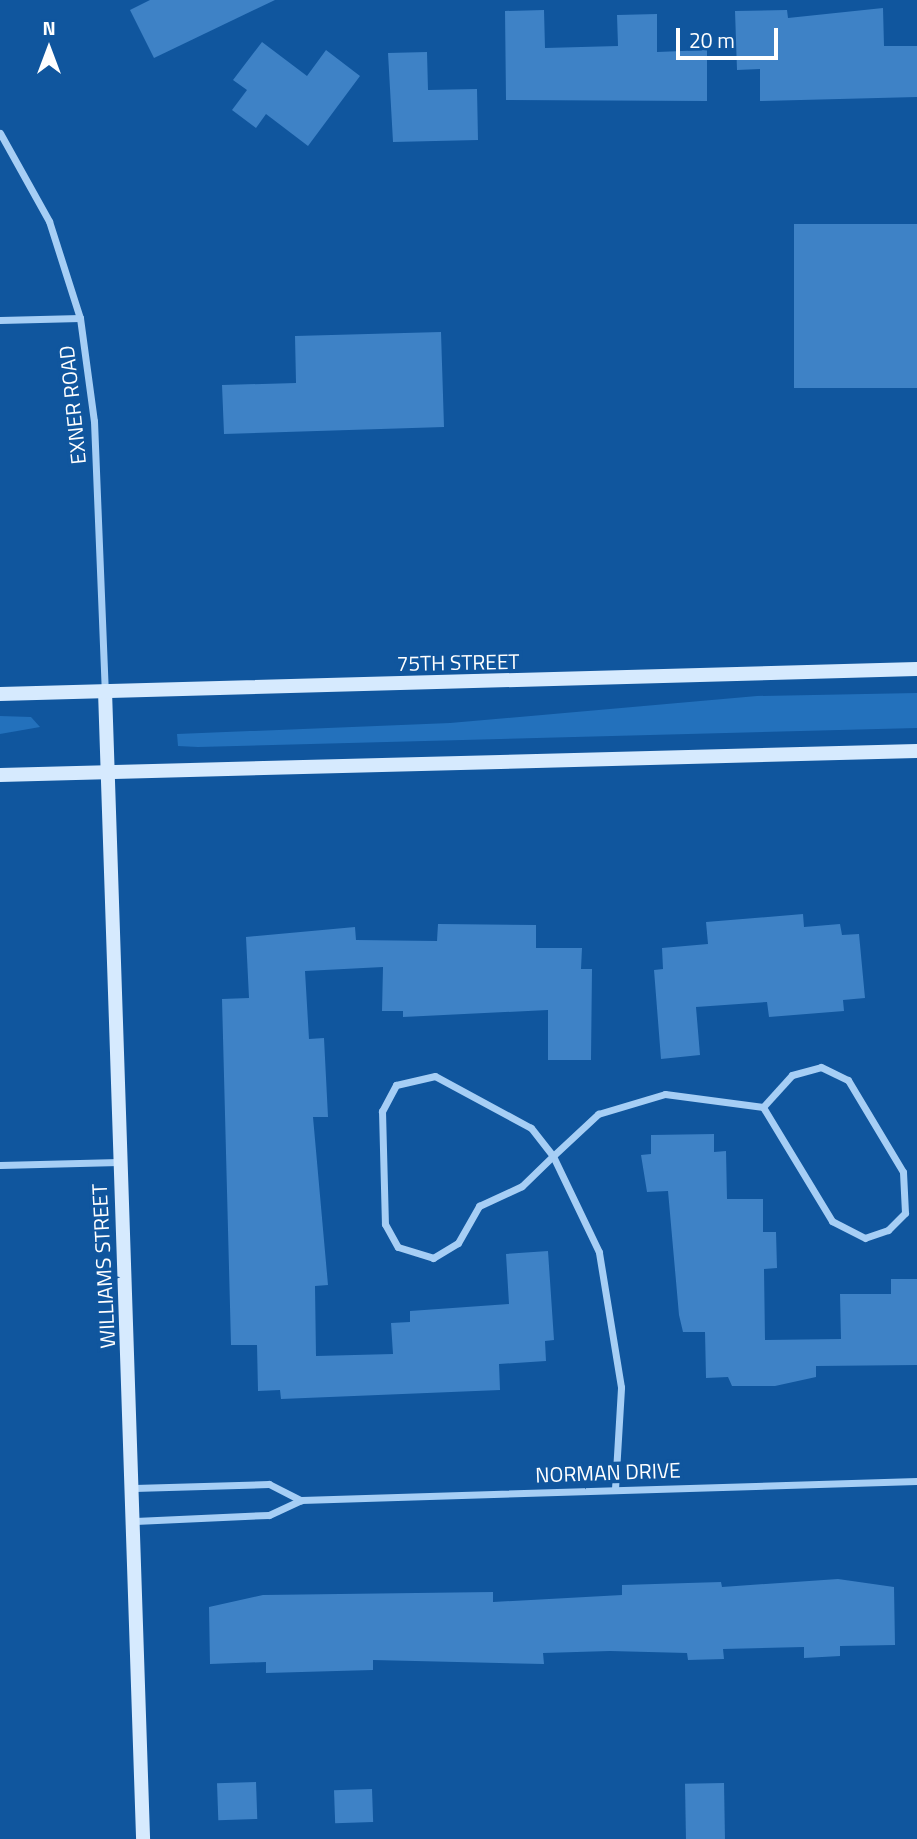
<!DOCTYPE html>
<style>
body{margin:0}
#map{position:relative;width:917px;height:1839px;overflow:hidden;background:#10569e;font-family:"Titillium Web",sans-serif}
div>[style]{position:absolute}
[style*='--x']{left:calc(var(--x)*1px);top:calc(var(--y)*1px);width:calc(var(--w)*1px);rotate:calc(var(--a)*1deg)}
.green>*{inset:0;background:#2371bc}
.building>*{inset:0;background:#3e82c6;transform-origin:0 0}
.street>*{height:7px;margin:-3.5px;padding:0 3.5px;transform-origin:3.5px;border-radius:3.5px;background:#a6cef5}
.secondary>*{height:14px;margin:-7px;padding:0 7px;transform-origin:7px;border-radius:7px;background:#d6eafe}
span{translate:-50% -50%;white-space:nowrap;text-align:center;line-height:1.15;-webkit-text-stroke:7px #10569e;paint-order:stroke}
.street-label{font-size:21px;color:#fff}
.north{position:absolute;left:14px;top:14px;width:70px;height:70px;-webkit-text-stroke:5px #10569e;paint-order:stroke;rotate:0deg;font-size:19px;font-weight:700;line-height:28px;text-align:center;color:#fff}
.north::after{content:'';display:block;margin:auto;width:24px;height:32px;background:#fff;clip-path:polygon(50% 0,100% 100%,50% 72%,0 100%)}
.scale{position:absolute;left:676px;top:28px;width:102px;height:32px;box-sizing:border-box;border:4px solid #fff;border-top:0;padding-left:9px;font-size:21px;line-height:24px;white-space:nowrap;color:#fff;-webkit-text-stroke:5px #10569e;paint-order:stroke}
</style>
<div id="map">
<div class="green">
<div style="clip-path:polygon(917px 693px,917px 728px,198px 747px,178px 746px,177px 734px,450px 723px,757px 696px)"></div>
<div style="clip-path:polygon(0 716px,31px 717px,40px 727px,0 734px)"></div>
</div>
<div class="building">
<div style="clip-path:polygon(150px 0,275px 0,154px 58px,130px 10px)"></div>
<div style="clip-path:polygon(883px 8px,884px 46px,917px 46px,917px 97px,760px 101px,760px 69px,737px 70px,735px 11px,787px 10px,788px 18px)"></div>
<div style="clip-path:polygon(544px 10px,545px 48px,618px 46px,617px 15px,657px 14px,657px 52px,707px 50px,707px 101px,506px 100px,505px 11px)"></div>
<div style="clip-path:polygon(262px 42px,307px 76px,326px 50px,360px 76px,308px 146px,266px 114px,256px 128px,232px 110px,247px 90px,233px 80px)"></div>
<div style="clip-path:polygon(427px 52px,428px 90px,477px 89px,478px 140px,393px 142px,388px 53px)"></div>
<div style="left:917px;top:224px;width:164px;height:123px;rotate:90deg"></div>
<div style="clip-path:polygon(441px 332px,444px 427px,224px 434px,222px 385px,296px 383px,295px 336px)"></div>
<div style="clip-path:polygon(803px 914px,804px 927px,840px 924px,842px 935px,859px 934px,865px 998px,843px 1000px,844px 1011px,769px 1017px,767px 1002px,696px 1007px,700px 1055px,661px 1059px,654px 970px,663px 969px,662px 948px,708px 944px,706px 922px)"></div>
<div style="clip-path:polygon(438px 924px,536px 925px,536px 948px,582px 948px,581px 969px,592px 969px,591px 1060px,548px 1060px,548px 1010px,403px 1017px,403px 1011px,382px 1011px,383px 967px,305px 971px,309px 1039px,324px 1038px,328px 1117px,313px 1117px,328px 1285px,315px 1286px,316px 1356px,393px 1354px,391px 1323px,410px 1322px,410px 1311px,509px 1304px,506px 1254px,548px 1251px,554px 1340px,545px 1341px,546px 1361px,499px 1364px,500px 1390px,281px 1399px,280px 1390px,258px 1391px,257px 1345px,231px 1345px,222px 999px,249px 998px,246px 937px,355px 927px,356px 940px,437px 941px)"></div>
<div style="clip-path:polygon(714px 1134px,714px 1152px,726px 1151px,727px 1199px,763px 1199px,763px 1232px,776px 1232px,777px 1268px,764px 1269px,765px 1340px,841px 1339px,840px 1294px,891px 1294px,891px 1279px,917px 1279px,917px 1365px,816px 1366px,816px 1377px,775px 1386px,732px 1386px,728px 1377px,706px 1378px,705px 1332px,683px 1332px,679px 1315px,668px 1191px,647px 1192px,641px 1155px,651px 1154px,651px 1135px)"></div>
<div style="clip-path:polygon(838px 1579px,894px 1587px,895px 1645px,840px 1646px,840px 1656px,804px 1658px,804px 1647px,723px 1649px,724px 1659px,688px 1660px,687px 1653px,610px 1651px,543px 1653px,544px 1664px,373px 1660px,373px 1670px,337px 1671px,266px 1673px,266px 1662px,210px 1664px,209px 1607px,263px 1595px,493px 1592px,493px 1602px,622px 1595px,622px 1585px,721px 1582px,722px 1587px)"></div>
<div style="left:256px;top:1782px;width:37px;height:39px;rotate:88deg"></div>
<div style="left:724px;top:1783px;width:56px;height:39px;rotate:89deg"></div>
<div style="left:372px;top:1789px;width:33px;height:38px;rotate:88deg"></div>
</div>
<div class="street">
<div style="--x:0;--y:133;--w:101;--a:60.9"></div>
<div style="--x:49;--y:221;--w:102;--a:72.3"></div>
<div style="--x:80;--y:318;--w:104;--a:82.3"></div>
<div style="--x:94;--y:421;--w:270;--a:87.7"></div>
<div style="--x:0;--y:320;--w:80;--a:-1.4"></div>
<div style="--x:0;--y:1165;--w:119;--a:-1.4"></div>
<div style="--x:134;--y:1488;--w:135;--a:-1.7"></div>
<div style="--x:269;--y:1484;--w:36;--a:27"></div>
<div style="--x:615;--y:1489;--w:102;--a:-86.6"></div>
<div style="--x:621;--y:1387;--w:137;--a:-99.3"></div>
<div style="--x:599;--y:1252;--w:106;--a:-115.6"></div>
<div style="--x:553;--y:1156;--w:36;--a:-128"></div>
<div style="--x:531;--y:1128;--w:109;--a:-151.6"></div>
<div style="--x:435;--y:1076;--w:40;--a:167"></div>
<div style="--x:396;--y:1085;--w:30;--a:118"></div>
<div style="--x:382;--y:1111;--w:113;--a:88.5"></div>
<div style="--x:385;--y:1224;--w:26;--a:61"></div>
<div style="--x:398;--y:1247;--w:37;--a:17"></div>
<div style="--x:433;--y:1258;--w:29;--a:-31"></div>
<div style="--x:458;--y:1243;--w:43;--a:-60.4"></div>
<div style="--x:479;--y:1206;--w:47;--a:-24.9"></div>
<div style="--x:522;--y:1186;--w:43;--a:-44.1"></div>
<div style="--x:553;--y:1156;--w:62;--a:-43"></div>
<div style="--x:598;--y:1114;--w:70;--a:-16.6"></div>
<div style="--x:665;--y:1094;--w:99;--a:7.6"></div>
<div style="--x:763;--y:1107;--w:43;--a:-47.8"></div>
<div style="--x:792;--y:1075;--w:30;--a:-15"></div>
<div style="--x:821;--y:1067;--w:30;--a:26"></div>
<div style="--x:848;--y:1080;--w:107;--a:59.1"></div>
<div style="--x:903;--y:1172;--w:41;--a:87.2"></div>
<div style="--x:905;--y:1213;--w:24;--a:135"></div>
<div style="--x:888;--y:1230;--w:24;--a:161"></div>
<div style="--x:865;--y:1238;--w:37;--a:-153"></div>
<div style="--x:832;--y:1221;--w:133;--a:-121.2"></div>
<div style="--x:135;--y:1521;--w:134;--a:-2.6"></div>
<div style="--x:269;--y:1515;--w:35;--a:-25"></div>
<div style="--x:301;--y:1500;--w:616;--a:-1.77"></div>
</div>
<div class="secondary">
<div style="--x:105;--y:691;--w:1149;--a:88.1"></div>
<div style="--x:0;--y:694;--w:917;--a:-1.56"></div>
<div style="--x:0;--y:775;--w:917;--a:-1.5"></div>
</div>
<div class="street-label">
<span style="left:72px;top:405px;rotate:-96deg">EXNER ROAD</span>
<span style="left:458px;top:662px;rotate:-1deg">75TH STREET</span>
<span style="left:103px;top:1266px;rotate:-93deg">WILLIAMS STREET</span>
<span style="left:608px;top:1472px;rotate:-2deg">NORMAN DRIVE</span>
</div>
<div class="north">N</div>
<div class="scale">20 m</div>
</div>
